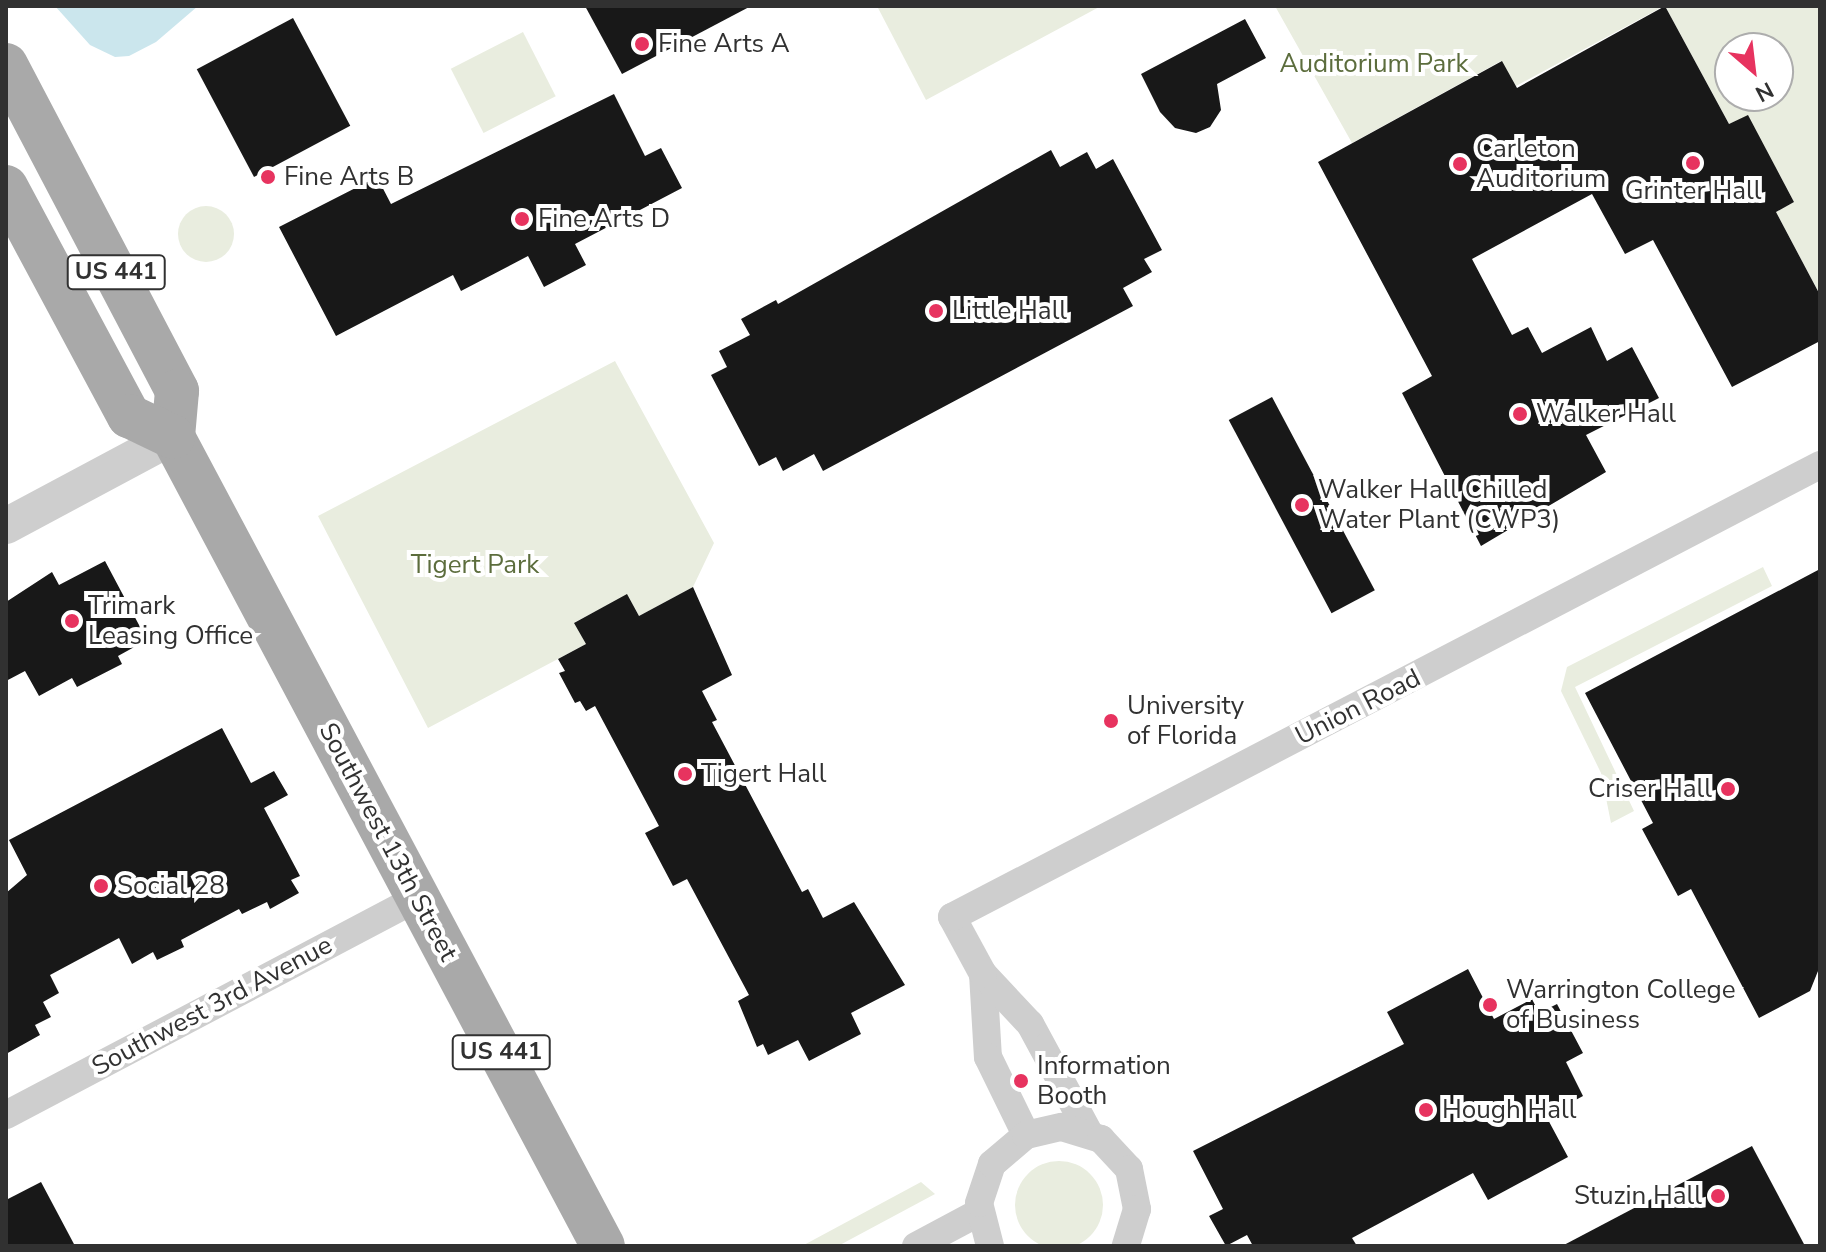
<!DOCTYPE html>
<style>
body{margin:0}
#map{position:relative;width:1826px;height:1252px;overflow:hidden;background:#fff;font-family:"Nunito Sans",sans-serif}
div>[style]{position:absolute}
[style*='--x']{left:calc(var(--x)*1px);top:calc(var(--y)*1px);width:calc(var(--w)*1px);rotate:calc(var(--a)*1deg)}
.green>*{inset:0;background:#e9eddf;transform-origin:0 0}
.round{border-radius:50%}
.water>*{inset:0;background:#cbe6ed}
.building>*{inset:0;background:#181818;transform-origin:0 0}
.minor>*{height:28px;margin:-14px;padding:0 14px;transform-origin:14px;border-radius:14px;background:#cecece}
.tertiary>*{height:36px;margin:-18px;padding:0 18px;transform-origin:18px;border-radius:18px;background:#cecece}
.primary>*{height:44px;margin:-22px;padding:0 22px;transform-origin:22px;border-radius:22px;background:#a9a9a9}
.dots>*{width:22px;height:22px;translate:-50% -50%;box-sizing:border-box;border:4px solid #fff;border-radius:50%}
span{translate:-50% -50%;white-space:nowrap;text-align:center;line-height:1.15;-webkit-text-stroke:8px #fff;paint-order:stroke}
.shield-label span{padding:2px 6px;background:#fff;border:2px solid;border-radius:6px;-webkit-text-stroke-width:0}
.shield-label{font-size:24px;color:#313131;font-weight:700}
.poi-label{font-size:26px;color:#313131}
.left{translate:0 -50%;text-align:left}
.right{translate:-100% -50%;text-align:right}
.park-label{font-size:26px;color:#5c6d3d}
.street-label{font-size:26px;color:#313131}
.frame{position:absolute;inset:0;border:8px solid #313131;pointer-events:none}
.north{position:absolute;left:1714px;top:32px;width:80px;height:80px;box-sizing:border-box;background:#fff;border:2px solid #adadad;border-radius:50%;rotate:152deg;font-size:22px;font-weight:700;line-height:32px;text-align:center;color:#313131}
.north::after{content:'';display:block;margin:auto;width:28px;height:36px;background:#e7335f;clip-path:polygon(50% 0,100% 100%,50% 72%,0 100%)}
</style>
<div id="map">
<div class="green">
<div style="clip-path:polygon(877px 6px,1101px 6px,926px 100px)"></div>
<div style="clip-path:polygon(1275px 6px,1664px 6px,1516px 86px,1501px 61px,1352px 143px)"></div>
<div style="clip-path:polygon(evenodd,1665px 6px,1820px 6px,1820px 295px,1776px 212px,1794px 202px,1748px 116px,1729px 124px,1665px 6px,1730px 48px,1778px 48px,1778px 96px,1730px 96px,1730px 48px)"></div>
<div style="left:523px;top:32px;width:72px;height:81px;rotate:63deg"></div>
<div class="round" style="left:178px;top:206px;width:56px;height:56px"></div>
<div style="clip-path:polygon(615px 361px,714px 543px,693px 587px,639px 616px,627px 595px,575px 622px,586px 644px,428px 728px,318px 516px)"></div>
<div style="clip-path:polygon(1763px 567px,1772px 586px,1575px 687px,1634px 811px,1611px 823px,1601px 773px,1561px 691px,1567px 667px)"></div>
<div class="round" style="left:1015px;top:1161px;width:88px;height:88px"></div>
<div style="clip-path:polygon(921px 1182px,935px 1194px,838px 1246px,802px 1246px)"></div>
</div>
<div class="water">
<div style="clip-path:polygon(55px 6px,198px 6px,156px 42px,129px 56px,115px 57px,90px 45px)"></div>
</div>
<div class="building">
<div style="clip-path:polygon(585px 6px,751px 6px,622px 74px)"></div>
<div style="clip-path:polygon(1665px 6px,1729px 124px,1748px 115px,1794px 202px,1776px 212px,1820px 295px,1820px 341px,1732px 387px,1653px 240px,1625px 254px,1592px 194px,1472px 259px,1512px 335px,1528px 327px,1542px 353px,1591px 327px,1607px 361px,1632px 347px,1659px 398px,1586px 435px,1606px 472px,1481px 546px,1402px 393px,1432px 376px,1318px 162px,1502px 61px,1517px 88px)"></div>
<div style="left:293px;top:18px;width:122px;height:109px;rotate:62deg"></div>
<div style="clip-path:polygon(1245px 19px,1266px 58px,1217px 84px,1221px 110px,1210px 127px,1196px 133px,1175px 128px,1160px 112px,1141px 74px)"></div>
<div style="clip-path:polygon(614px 94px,645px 156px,661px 148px,682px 188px,575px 244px,586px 265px,544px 287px,528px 256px,461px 291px,453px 275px,336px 336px,279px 227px,377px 177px,391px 204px)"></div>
<div style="clip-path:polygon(1051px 150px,1060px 167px,1087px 152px,1096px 169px,1113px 159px,1162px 250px,1144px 259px,1152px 272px,1123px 288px,1133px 306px,823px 471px,814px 454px,783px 471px,776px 457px,759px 466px,711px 375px,727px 367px,719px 351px,750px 335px,741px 319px,776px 300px,778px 304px)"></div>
<div style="left:1272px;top:397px;width:219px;height:49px;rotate:62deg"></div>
<div style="clip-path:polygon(105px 561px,147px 640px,118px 656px,122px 664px,77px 687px,72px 678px,39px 696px,25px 671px,6px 681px,6px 602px,52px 572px,59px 585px)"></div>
<div style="clip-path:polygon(1820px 569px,1820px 966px,1810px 991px,1759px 1018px,1691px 889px,1678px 896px,1642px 829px,1653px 823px,1585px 693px)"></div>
<div style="clip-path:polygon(693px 587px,732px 675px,702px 691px,717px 720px,712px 722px,802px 892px,808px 889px,823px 918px,854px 902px,905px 985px,851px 1013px,861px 1034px,809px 1061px,798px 1040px,768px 1055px,763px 1044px,757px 1047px,738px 1001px,749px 995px,687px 879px,673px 886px,645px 833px,659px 826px,595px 706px,586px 711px,580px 701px,575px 703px,559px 673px,565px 671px,558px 659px,586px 644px,574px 623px,627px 594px,639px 616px)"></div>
<div style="clip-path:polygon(222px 728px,251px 783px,274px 771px,288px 795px,264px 808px,300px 876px,291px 880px,299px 893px,270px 909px,267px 902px,242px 914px,239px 909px,181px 940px,184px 947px,157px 960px,153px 952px,132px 964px,119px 938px,50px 975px,59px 993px,43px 1002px,51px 1017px,35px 1025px,40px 1035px,6px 1054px,6px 893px,27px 875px,9px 840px)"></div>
<div style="clip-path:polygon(1468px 969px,1494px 1019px,1532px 999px,1539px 1013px,1557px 1004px,1583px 1053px,1566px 1062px,1583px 1096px,1546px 1116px,1568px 1157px,1488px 1200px,1473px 1173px,1352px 1238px,1357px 1246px,1253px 1246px,1247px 1235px,1226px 1246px,1209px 1216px,1223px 1209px,1193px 1151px,1404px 1044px,1387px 1012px)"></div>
<div style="clip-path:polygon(1752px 1146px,1805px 1246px,1562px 1246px)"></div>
<div style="clip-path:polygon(41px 1182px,75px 1246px,6px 1246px,6px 1200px)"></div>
</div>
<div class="minor">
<div style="--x:983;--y:974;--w:83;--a:86.6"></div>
<div style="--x:988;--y:1057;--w:87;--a:64"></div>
<div style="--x:6;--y:1115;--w:467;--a:-27.8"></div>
<div style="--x:1089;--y:1133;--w:124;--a:-118.4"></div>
<div style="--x:1030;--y:1024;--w:69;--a:-133.2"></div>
<div style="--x:983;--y:974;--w:65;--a:-118.5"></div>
<div style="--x:952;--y:917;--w:979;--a:-27.51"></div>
<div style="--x:916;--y:1246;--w:72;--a:-28"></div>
<div style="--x:990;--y:1246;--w:44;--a:-104.3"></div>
<div style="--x:979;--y:1203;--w:41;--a:-71.6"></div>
<div style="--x:992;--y:1164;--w:45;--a:-40.5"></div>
<div style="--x:1026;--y:1135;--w:37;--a:-13"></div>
<div style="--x:1062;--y:1127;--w:41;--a:17.1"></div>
<div style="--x:1101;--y:1139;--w:41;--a:47"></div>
<div style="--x:1129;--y:1169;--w:41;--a:78.7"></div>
<div style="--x:1137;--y:1209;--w:39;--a:107"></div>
</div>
<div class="tertiary">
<div style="--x:6;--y:526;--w:189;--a:-28.1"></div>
</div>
<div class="primary">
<div style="--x:6;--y:65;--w:368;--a:62.3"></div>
<div style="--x:177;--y:391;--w:46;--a:95"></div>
<div style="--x:173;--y:437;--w:916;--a:62.01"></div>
<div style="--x:6;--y:187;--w:260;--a:61.8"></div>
<div style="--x:129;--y:416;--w:49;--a:25.5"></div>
</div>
<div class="dots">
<div style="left:642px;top:44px;background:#e7335f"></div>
<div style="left:1693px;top:163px;background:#e7335f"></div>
<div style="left:1460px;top:164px;background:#e7335f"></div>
<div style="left:268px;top:177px;background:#e7335f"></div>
<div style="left:522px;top:219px;background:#e7335f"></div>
<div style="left:936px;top:311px;background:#e7335f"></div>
<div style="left:1520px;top:414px;background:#e7335f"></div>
<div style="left:1302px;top:505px;background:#e7335f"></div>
<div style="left:72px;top:621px;background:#e7335f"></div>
<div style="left:1111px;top:721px;background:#e7335f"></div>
<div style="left:685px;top:774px;background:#e7335f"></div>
<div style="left:1728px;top:789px;background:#e7335f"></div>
<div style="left:101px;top:886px;background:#e7335f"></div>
<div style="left:1490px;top:1005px;background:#e7335f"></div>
<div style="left:1021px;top:1081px;background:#e7335f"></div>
<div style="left:1426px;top:1110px;background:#e7335f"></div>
<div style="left:1718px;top:1196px;background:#e7335f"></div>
</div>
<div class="shield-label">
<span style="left:116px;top:272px">US 441</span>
<span style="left:501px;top:1052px">US 441</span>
</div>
<div class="poi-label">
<span class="left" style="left:658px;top:44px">Fine Arts A</span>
<span class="left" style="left:1476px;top:164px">Carleton<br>Auditorium</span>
<span class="left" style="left:284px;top:177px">Fine Arts B</span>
<span style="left:1693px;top:191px">Grinter Hall</span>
<span class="left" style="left:538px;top:219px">Fine Arts D</span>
<span class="left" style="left:952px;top:311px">Little Hall</span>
<span class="left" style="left:1536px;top:414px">Walker Hall</span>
<span class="left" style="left:1318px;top:505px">Walker Hall Chilled<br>Water Plant (CWP3)</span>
<span class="left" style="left:88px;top:621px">Trimark<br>Leasing Office</span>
<span class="left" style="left:1127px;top:721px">University<br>of Florida</span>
<span class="left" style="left:701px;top:774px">Tigert Hall</span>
<span class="right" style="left:1712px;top:789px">Criser Hall</span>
<span class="left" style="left:117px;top:886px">Social 28</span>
<span class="left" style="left:1506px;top:1005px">Warrington College<br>of Business</span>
<span class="left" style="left:1037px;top:1081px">Information<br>Booth</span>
<span class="left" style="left:1442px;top:1110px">Hough Hall</span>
<span class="right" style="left:1702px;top:1196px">Stuzin Hall</span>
</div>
<div class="park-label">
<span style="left:1374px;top:64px">Auditorium Park</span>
<span style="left:475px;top:565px">Tigert Park</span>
</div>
<div class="street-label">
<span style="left:1358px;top:707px;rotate:-27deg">Union Road</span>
<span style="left:388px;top:842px;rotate:62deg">Southwest 13th Street</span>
<span style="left:212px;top:1006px;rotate:-28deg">Southwest 3rd Avenue</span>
</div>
<div class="frame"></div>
<div class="north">N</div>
</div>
